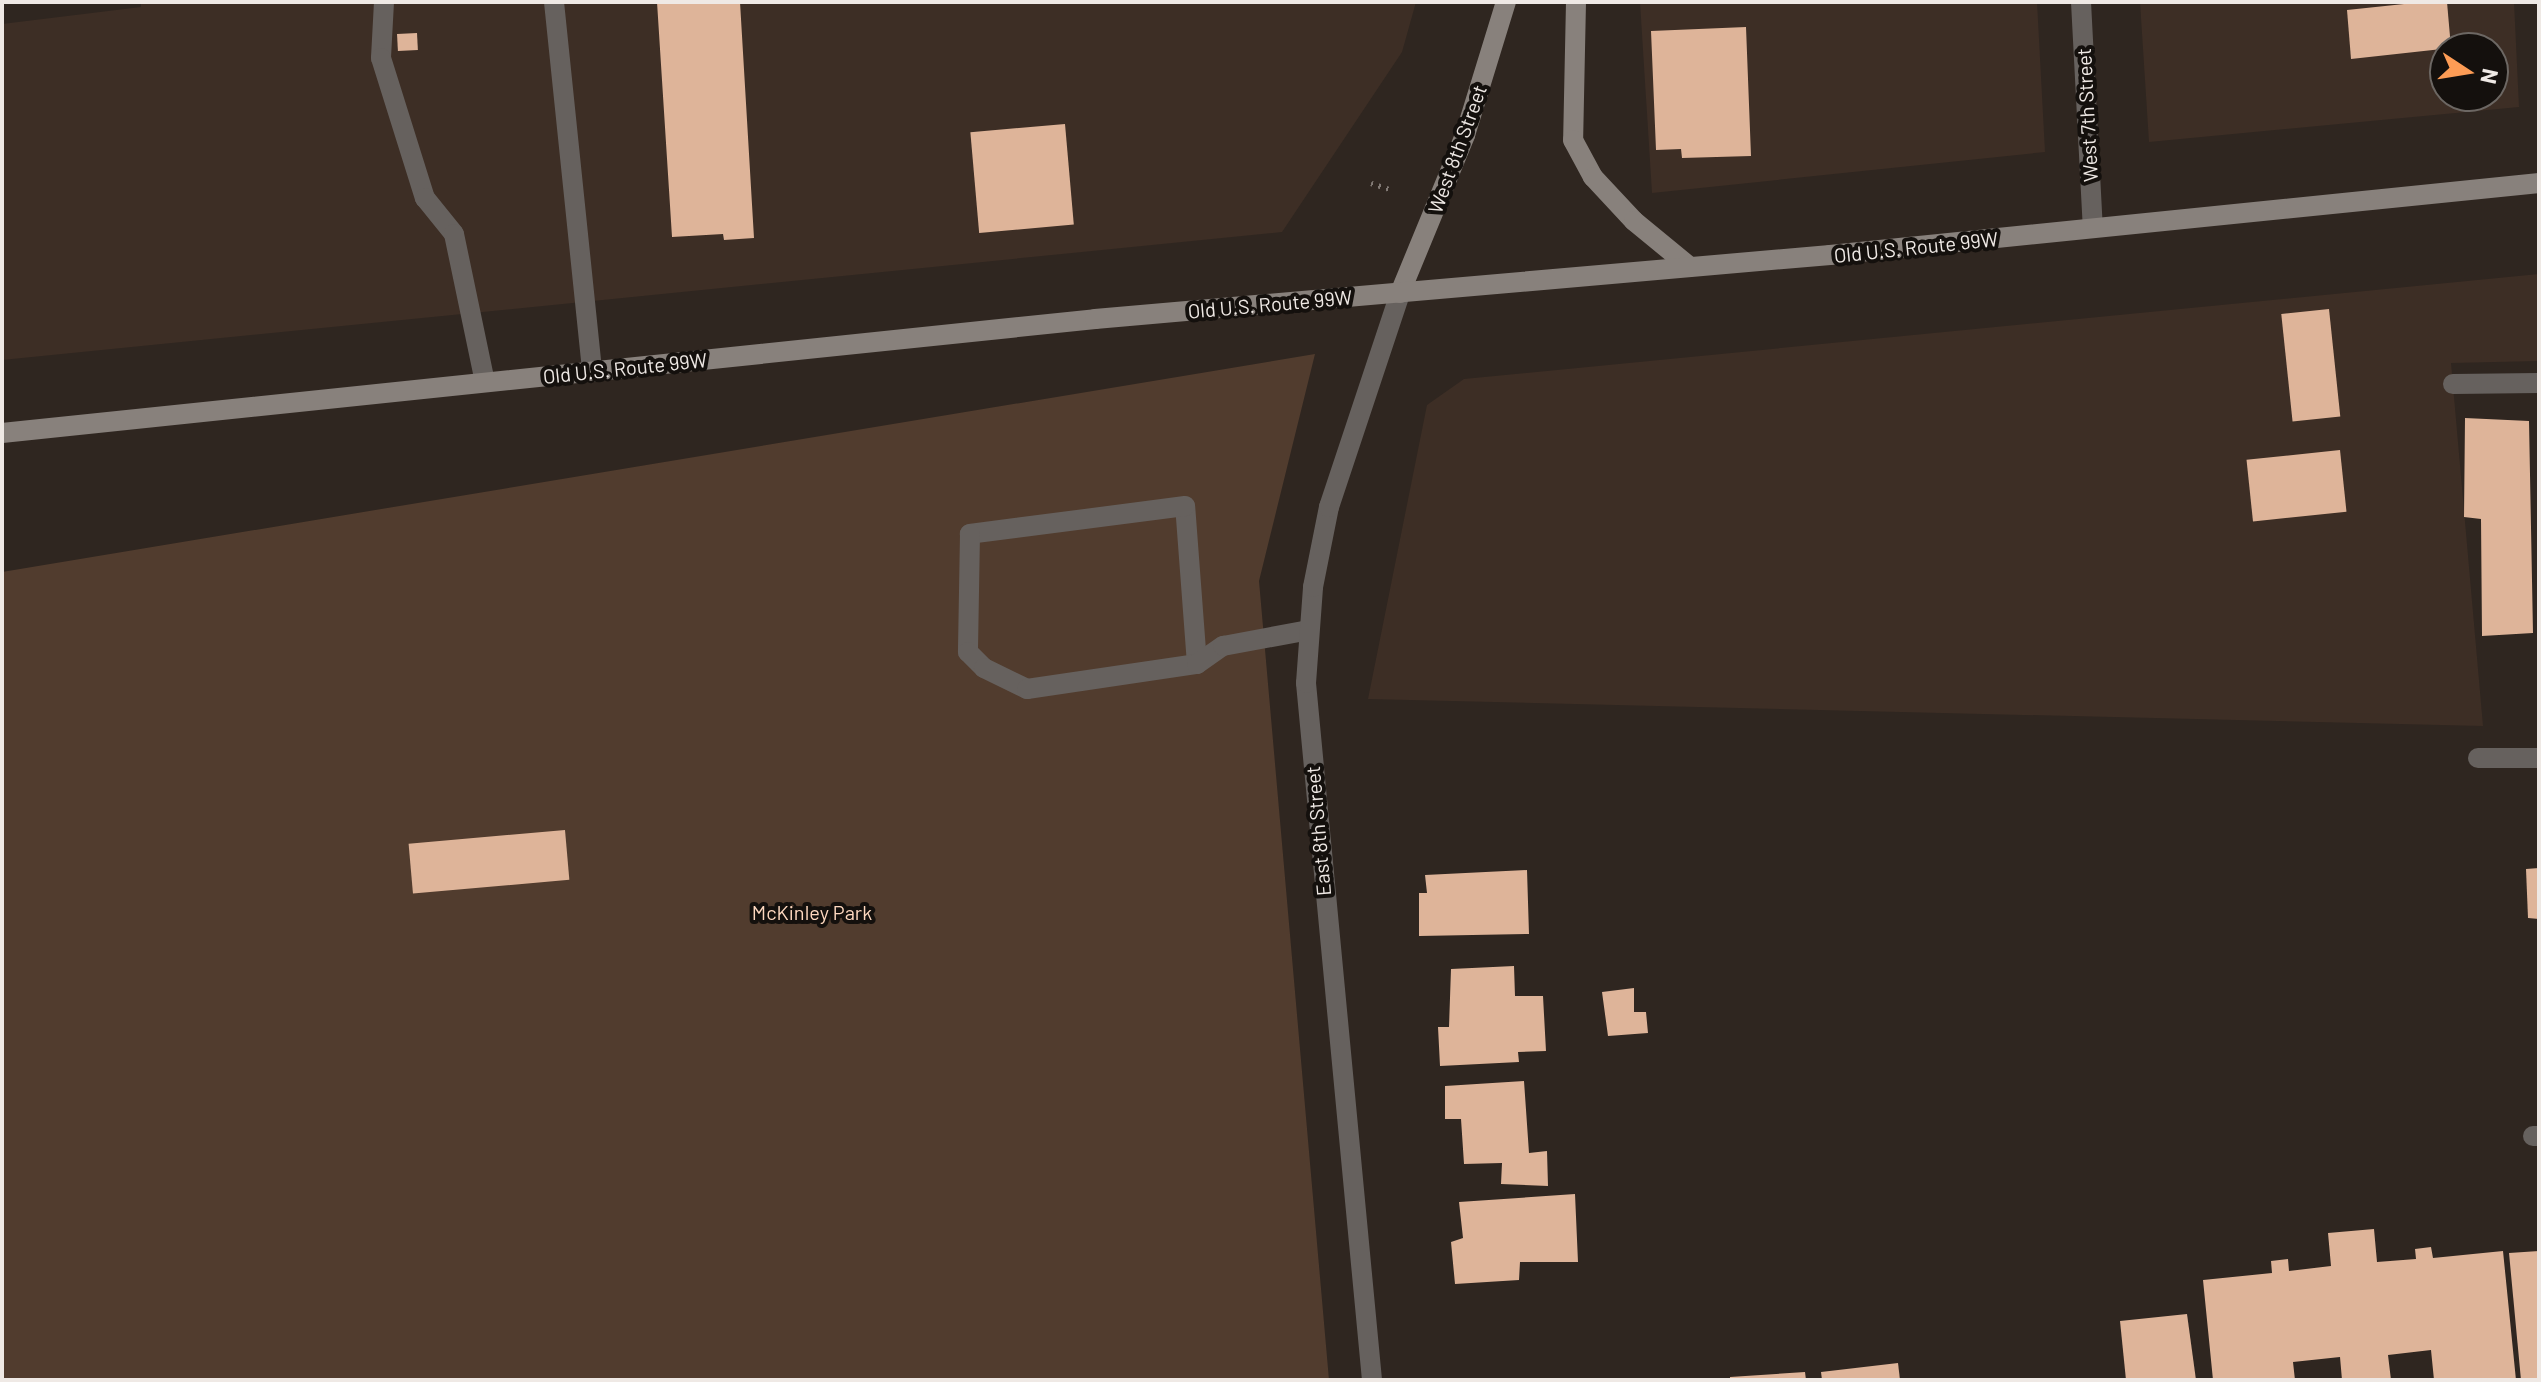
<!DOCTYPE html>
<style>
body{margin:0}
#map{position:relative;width:2541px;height:1382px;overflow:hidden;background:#2f2620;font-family:Barlow,sans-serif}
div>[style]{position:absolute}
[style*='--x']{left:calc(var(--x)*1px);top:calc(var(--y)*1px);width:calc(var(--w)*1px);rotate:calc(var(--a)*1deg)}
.built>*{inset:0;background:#3d2e25}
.green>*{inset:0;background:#513c2e}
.building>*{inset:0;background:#deb499;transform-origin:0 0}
.path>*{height:5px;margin-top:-2.5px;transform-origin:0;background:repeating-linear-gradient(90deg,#817974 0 2px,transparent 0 8px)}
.lane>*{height:20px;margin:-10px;padding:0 10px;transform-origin:10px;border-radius:10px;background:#66615e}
.street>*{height:20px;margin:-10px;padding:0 10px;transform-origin:10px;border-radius:10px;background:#66615e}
.secondary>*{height:20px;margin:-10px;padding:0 10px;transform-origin:10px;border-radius:10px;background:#88817c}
span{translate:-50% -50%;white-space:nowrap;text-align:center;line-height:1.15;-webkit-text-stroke:8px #14100d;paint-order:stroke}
.street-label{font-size:20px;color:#efe9e5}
.park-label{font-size:20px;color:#fed8bf}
.frame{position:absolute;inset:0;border:4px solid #efe9e5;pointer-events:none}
.north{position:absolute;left:2429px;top:32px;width:80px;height:80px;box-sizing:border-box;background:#14100d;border:2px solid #6c6763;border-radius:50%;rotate:102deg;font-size:22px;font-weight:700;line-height:32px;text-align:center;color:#efe9e5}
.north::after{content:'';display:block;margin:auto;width:28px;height:36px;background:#fd9c55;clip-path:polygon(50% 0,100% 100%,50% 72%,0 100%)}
</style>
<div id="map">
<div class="built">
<div style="clip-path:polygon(141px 2px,1416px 2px,1402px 52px,1282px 232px,2px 360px,2px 24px,141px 7px)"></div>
<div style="clip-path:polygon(1640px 2px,2037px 2px,2045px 152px,1652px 193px)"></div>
<div style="clip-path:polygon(evenodd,2140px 2px,2514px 2px,2519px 107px,2149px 142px,2140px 2px,2445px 48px,2493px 48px,2493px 96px,2445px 96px,2445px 48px)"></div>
<div style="clip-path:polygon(2539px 274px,2539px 361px,2451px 363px,2483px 726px,1368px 699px,1427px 405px,1464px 379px)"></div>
</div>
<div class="green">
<div style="clip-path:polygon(1315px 354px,1259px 581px,1329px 1380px,2px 1380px,2px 572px)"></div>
</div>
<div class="building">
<div style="clip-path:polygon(657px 2px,740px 2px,754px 238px,724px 240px,723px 234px,672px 237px)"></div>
<div style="clip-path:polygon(2423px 2px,2447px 2px,2451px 48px,2351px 59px,2347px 10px)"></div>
<div style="clip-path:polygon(1746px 27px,1751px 156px,1682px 158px,1681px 149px,1656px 150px,1651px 31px)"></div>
<div style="left:417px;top:33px;width:17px;height:20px;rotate:87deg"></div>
<div style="left:1065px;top:124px;width:101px;height:95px;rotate:85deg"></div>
<div style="left:2329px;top:309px;width:108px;height:48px;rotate:84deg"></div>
<div style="clip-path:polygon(2465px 418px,2529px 421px,2533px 633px,2482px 636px,2481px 519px,2464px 517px)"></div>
<div style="left:2340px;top:450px;width:62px;height:94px;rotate:84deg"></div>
<div style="left:565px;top:830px;width:50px;height:157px;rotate:85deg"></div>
<div style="clip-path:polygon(2539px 868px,2539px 919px,2528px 918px,2526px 869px)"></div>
<div style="clip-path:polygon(1527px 870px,1529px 934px,1419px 936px,1419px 893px,1427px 893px,1425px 875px)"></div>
<div style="clip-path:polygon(1514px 966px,1515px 996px,1543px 996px,1546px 1051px,1518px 1052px,1519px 1062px,1440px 1066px,1438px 1027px,1449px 1027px,1451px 969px)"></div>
<div style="clip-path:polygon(1634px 988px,1634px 1012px,1646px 1012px,1648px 1033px,1608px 1036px,1602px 992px)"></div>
<div style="clip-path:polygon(1524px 1081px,1529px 1153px,1547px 1151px,1548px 1186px,1501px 1184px,1502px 1163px,1464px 1164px,1461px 1119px,1445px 1119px,1445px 1086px)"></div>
<div style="clip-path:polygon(1575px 1194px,1578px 1262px,1520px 1262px,1519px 1280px,1455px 1284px,1451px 1242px,1463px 1238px,1459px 1202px)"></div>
<div style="clip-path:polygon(2374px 1229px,2377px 1262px,2416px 1259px,2415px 1249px,2431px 1247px,2433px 1258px,2503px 1251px,2516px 1380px,2434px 1380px,2431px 1350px,2388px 1355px,2391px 1380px,2342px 1380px,2340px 1357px,2293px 1362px,2295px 1380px,2213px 1380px,2203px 1280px,2272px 1273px,2271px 1261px,2288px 1259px,2289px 1271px,2331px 1266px,2328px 1233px)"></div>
<div style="clip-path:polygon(2539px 1251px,2539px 1380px,2521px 1380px,2509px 1253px)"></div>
<div style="clip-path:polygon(2187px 1314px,2196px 1380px,2126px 1380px,2120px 1321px)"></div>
<div style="clip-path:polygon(1898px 1363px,1900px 1380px,1822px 1380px,1821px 1372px)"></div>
<div style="clip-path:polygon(1805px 1372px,1806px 1380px,1730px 1380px,1730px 1377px)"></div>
</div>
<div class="path">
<div style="--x:1371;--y:183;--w:23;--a:18"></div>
</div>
<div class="lane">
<div style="--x:384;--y:2;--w:56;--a:93.1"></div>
<div style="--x:381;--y:58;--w:147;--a:72.6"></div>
<div style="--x:425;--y:198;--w:46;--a:51.1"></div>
<div style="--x:454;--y:234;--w:151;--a:78.2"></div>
<div style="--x:554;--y:2;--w:372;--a:84.1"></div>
<div style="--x:2453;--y:384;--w:86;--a:-0.7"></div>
<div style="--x:1197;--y:664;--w:158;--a:-94.3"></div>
<div style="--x:1185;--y:506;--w:217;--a:172.6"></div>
<div style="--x:970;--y:534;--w:118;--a:91"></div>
<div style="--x:968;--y:652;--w:23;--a:45"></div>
<div style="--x:984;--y:668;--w:48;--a:26"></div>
<div style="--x:1027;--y:689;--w:172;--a:-8.4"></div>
<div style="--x:1197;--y:664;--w:32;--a:-35"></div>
<div style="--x:1223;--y:646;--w:87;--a:-10.5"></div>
<div style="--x:2533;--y:1136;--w:6;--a:0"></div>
</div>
<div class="street">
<div style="--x:2081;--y:2;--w:226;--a:87"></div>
<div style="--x:2478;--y:758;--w:61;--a:0"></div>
<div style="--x:1372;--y:1380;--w:700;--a:-95.41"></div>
<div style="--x:1306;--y:683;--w:96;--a:-85.8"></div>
<div style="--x:1313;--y:587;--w:82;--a:-78.7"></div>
<div style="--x:1329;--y:507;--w:225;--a:-71.6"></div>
</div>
<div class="secondary">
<div style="--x:1576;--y:2;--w:138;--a:91.2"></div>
<div style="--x:1573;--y:140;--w:42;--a:61.6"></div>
<div style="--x:1593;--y:177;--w:60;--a:47"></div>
<div style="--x:1634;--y:221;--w:72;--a:39.4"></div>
<div style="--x:1400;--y:293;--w:171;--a:-67.6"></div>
<div style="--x:1465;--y:135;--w:139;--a:-72.9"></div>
<div style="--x:2;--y:433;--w:1099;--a:-5.95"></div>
<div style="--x:1095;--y:319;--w:738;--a:-4.98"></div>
<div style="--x:1830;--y:255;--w:713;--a:-5.8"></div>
</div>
<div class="street-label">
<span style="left:2087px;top:115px;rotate:-93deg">West 7th Street</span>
<span style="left:1457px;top:149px;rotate:-70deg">West 8th Street</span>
<span style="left:1916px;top:247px;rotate:-6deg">Old U.S. Route 99W</span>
<span style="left:1270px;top:304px;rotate:-5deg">Old U.S. Route 99W</span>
<span style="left:625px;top:368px;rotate:-6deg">Old U.S. Route 99W</span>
<span style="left:1318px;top:831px;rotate:-95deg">East 8th Street</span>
</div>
<div class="park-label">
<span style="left:812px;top:912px">McKinley Park</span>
</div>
<div class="frame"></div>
<div class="north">N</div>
</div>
